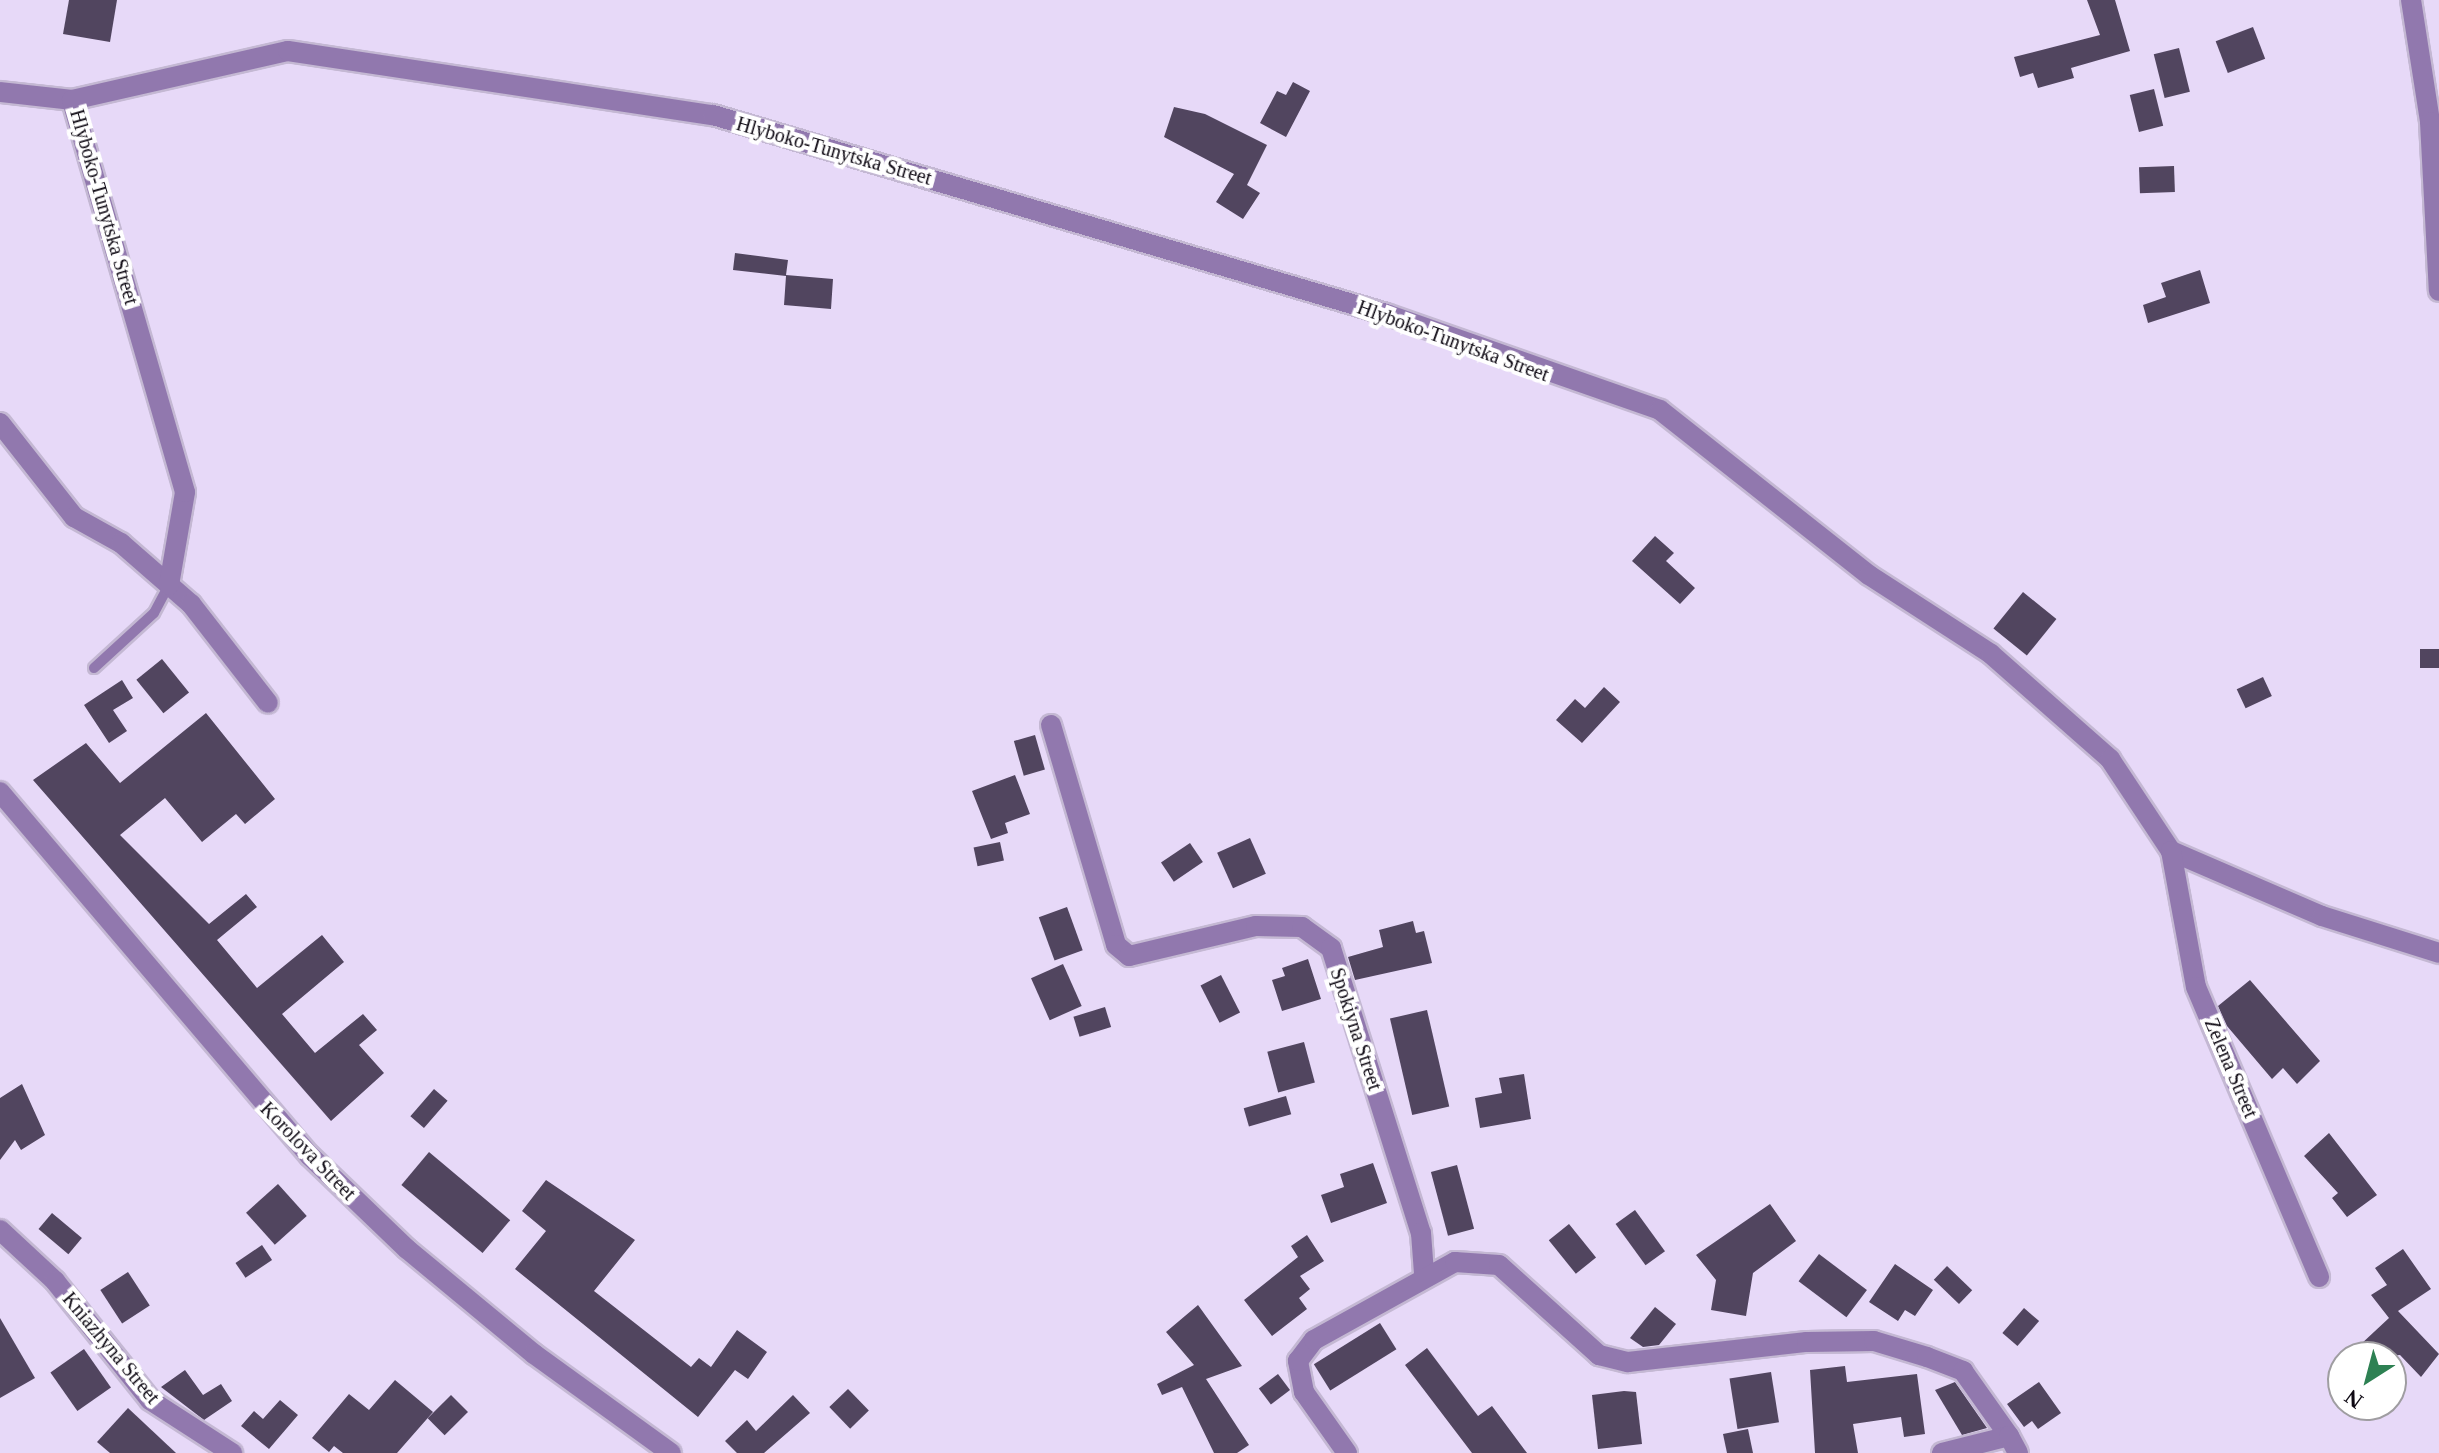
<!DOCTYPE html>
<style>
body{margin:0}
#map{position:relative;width:2439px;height:1453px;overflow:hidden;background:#e7d9f8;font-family:Georgia,serif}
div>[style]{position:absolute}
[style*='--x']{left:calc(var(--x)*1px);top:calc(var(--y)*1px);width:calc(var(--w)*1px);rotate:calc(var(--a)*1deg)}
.building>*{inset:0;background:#51455f;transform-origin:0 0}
.roads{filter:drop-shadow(2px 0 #c4b8d3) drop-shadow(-2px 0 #c4b8d3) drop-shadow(0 2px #c4b8d3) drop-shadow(0 -2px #c4b8d3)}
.service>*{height:10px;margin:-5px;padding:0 5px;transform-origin:5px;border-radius:5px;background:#9178ae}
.minor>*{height:20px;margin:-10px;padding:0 10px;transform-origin:10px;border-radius:10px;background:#9178ae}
span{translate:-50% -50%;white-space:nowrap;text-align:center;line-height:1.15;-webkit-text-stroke:8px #fff;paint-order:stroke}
.street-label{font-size:20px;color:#0e0913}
.north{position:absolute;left:2327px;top:1341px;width:80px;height:80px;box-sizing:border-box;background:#fff;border:2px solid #9f9da1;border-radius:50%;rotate:216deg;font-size:22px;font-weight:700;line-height:32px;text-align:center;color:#0e0913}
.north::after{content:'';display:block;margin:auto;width:28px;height:36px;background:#2e8153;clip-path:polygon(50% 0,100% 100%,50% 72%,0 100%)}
</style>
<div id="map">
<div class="building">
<div style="clip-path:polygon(69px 0,117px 0,110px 42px,63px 34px)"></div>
<div style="clip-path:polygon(2087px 0,2115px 0,2130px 51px,2071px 68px,2074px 78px,2038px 88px,2033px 73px,2020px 77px,2014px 57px,2100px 35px)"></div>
<div style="left:2253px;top:27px;width:34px;height:40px;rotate:69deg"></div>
<div style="left:2179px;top:48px;width:45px;height:26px;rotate:76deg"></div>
<div style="clip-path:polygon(1293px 82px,1310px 91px,1286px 137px,1260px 123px,1277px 91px,1286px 95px)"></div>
<div style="left:2154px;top:89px;width:38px;height:25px;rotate:76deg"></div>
<div style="clip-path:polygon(1174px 107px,1205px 114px,1267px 145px,1247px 185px,1260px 193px,1243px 219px,1216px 202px,1234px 174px,1164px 137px)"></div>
<div style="left:2174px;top:166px;width:26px;height:35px;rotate:88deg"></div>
<div style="clip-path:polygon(735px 253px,788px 260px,786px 275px,833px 279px,831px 309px,784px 305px,786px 276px,733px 270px)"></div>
<div style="clip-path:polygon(2200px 270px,2210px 303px,2148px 323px,2143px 305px,2166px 297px,2161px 283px)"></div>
<div style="clip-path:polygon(1655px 536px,1674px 553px,1666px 561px,1695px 588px,1680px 604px,1632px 561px)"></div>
<div style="left:2023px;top:592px;width:43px;height:47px;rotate:39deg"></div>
<div style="left:2439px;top:649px;width:19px;height:19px;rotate:90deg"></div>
<div style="left:162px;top:659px;width:43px;height:33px;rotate:51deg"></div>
<div style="left:2263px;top:677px;width:21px;height:29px;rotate:65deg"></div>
<div style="clip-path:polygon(122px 680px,133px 698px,113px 710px,127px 731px,109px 743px,84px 705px)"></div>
<div style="clip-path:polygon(1604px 687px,1620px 702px,1582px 743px,1556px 720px,1575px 699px,1585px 708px)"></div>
<div style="clip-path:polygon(206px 713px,275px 799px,245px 824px,236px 814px,202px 842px,165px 798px,120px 835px,209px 924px,246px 894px,257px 907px,217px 940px,257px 988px,322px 935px,344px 962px,282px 1014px,315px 1053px,363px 1014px,377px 1030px,359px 1045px,384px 1073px,331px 1121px,33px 780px,86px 743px,120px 783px)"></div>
<div style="left:1035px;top:735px;width:36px;height:22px;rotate:74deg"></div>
<div style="clip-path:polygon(1015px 775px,1030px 814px,1005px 823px,1008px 833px,991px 839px,972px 791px)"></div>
<div style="left:1250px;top:838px;width:39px;height:36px;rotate:66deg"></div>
<div style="left:1000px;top:842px;width:19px;height:27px;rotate:78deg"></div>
<div style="left:1190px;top:843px;width:23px;height:35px;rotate:56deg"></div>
<div style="left:1067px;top:907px;width:46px;height:30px;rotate:70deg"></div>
<div style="clip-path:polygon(1413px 921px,1416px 933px,1424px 931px,1432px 963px,1355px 980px,1348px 957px,1383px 947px,1379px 930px)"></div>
<div style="clip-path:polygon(1308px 959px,1321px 999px,1282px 1011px,1272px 980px,1285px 976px,1282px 968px)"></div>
<div style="left:1063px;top:964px;width:46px;height:35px;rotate:66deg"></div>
<div style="left:1221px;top:975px;width:42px;height:23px;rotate:63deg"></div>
<div style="clip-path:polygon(2250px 980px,2320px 1061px,2297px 1084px,2283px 1068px,2272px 1079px,2227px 1026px,2218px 1006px)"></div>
<div style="left:1105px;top:1007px;width:21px;height:33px;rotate:73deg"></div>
<div style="left:1427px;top:1010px;width:99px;height:38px;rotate:77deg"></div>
<div style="left:1304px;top:1042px;width:42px;height:38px;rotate:75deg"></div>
<div style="clip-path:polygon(1524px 1074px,1531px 1119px,1480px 1128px,1475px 1098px,1502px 1093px,1499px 1078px)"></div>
<div style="clip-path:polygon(22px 1084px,45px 1135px,21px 1150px,15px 1140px,0 1160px,0 1098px)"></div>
<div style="left:434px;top:1089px;width:18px;height:36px;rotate:41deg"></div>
<div style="left:1286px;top:1096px;width:19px;height:44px;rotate:74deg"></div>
<div style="clip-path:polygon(2329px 1133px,2377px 1195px,2347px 1217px,2332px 1198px,2338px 1193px,2304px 1156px)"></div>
<div style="left:429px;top:1152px;width:106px;height:43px;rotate:40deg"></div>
<div style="clip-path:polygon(1373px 1163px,1387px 1203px,1331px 1223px,1321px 1195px,1344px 1187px,1340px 1174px)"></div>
<div style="left:1457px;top:1165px;width:66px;height:27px;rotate:75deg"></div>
<div style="clip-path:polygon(546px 1180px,635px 1240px,594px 1291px,691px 1367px,699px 1358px,711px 1367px,737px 1330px,767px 1352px,748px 1379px,735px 1370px,698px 1417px,515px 1269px,546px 1231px,522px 1211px)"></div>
<div style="left:278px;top:1184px;width:43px;height:43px;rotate:48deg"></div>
<div style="clip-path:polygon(1770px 1204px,1796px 1241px,1753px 1273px,1746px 1316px,1711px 1310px,1716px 1280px,1696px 1255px)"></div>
<div style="left:1635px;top:1210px;width:51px;height:24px;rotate:54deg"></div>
<div style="left:52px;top:1213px;width:39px;height:21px;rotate:40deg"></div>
<div style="left:1569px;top:1224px;width:43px;height:26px;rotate:51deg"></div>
<div style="clip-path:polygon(1307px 1235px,1324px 1261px,1300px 1276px,1310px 1289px,1299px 1298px,1307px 1309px,1272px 1336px,1244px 1300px,1298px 1257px,1291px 1246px)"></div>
<div style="left:262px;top:1245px;width:18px;height:32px;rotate:56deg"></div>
<div style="clip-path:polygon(2403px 1249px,2431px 1289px,2398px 1311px,2439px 1354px,2421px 1377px,2400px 1355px,2371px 1357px,2360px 1345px,2389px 1318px,2371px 1295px,2387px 1285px,2375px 1268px)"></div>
<div style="left:1819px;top:1254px;width:60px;height:34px;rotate:37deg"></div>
<div style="clip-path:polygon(1895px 1264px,1933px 1290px,1915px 1316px,1905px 1310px,1898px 1321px,1869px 1302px)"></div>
<div style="left:1947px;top:1266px;width:35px;height:19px;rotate:44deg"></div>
<div style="left:128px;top:1272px;width:40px;height:33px;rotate:57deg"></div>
<div style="clip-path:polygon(1198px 1305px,1242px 1366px,1206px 1379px,1249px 1445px,1237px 1453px,1214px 1453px,1182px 1387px,1162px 1395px,1157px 1384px,1194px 1365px,1166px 1332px)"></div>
<div style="clip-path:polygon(1655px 1307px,1676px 1324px,1659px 1345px,1643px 1347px,1630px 1338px)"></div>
<div style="left:2024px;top:1308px;width:20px;height:33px;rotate:41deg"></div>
<div style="clip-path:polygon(0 1318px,35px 1378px,0 1398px)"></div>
<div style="left:1380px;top:1323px;width:31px;height:78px;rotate:58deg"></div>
<div style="clip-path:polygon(1427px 1348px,1478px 1416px,1492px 1406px,1527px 1453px,1472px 1453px,1405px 1365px)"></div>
<div style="left:84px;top:1349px;width:47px;height:41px;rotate:55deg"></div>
<div style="clip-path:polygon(1845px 1366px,1847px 1382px,1917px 1374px,1925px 1434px,1904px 1437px,1901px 1417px,1853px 1424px,1858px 1453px,1815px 1453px,1810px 1370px)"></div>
<div style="clip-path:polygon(185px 1370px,203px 1395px,221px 1384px,232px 1401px,204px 1420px,161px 1387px)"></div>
<div style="left:1771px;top:1372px;width:51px;height:42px;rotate:81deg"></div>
<div style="left:1278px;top:1374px;width:20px;height:24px;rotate:53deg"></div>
<div style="clip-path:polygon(395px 1380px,433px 1412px,397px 1453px,343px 1453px,334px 1446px,329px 1452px,312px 1438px,349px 1394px,369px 1410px)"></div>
<div style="clip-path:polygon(1955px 1382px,1987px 1428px,1962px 1435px,1935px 1390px)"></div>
<div style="clip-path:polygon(2039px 1382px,2061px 1413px,2038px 1429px,2032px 1421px,2024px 1427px,2007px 1404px)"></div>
<div style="left:848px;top:1389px;width:30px;height:26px;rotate:46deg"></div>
<div style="clip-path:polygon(1624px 1391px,1636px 1392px,1642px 1444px,1598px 1449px,1592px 1395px)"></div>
<div style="left:451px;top:1395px;width:24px;height:33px;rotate:45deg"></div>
<div style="clip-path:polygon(793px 1395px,810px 1413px,764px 1453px,737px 1453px,725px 1441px,747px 1420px,756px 1431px)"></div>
<div style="clip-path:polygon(280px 1400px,298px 1415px,269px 1449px,241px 1426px,254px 1411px,263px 1419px)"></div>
<div style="clip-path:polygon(128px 1408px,176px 1453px,110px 1453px,97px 1442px)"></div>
<div style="clip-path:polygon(1748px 1429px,1753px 1453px,1727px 1453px,1723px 1434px)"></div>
</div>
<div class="roads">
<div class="service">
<div style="--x:94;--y:668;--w:81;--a:-42.5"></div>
<div style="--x:154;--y:613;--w:32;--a:-62"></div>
</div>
<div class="minor">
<div style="--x:2411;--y:0;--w:123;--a:81.1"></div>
<div style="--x:2430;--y:122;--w:169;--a:87"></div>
<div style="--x:0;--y:92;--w:72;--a:6.3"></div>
<div style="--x:0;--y:423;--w:120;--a:51.8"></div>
<div style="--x:74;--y:517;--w:54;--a:29"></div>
<div style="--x:121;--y:543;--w:93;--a:41.1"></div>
<div style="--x:191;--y:604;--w:125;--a:52.1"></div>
<div style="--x:169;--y:585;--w:94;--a:-80.2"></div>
<div style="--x:185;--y:492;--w:408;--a:-106.1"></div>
<div style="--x:72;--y:100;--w:221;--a:-12.8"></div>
<div style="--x:288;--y:51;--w:430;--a:8.6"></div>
<div style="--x:713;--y:115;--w:702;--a:16.47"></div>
<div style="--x:1386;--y:314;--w:290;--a:19.3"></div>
<div style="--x:1660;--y:410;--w:266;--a:38.3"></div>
<div style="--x:1869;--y:575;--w:145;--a:32.9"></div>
<div style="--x:1991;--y:654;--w:159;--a:41.4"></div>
<div style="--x:2110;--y:759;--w:110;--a:56.5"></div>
<div style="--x:2171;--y:851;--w:164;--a:23.3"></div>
<div style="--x:2322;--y:916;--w:123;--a:17.5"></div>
<div style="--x:1051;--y:725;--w:229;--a:73.5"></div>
<div style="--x:1116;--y:945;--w:17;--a:40"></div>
<div style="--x:1129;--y:956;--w:130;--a:-13.3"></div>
<div style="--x:1256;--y:926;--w:46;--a:1.2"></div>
<div style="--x:1302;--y:927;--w:36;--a:36"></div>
<div style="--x:1331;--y:948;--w:299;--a:72.5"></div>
<div style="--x:1421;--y:1233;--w:40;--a:85.7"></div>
<div style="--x:0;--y:792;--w:478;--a:49.6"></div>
<div style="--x:310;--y:1156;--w:134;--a:43.8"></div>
<div style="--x:407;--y:1249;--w:165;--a:39.6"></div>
<div style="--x:534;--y:1354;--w:169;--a:35.9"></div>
<div style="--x:2171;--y:851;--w:138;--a:79.6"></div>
<div style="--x:2196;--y:987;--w:315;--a:67"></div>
<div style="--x:0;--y:1230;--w:75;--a:42.8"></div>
<div style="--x:55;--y:1281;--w:152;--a:51.4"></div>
<div style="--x:150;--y:1400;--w:98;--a:32.9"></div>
<div style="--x:1347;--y:1453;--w:75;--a:-125.2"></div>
<div style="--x:1304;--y:1392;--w:32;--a:-101"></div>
<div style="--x:1298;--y:1361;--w:26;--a:-53"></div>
<div style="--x:1314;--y:1340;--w:161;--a:-29"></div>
<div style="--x:1455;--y:1262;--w:44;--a:3.9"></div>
<div style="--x:1499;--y:1265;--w:135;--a:42"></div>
<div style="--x:1599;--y:1355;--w:30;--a:14"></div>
<div style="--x:1628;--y:1362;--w:180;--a:-6.4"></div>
<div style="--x:1807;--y:1342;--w:67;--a:-0.9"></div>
<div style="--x:1874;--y:1341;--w:55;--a:16.8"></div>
<div style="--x:1927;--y:1357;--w:39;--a:21"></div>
<div style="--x:1963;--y:1371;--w:80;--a:54.7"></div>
<div style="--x:1942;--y:1453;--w:69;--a:-14.2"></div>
<div style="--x:2009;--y:1436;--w:19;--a:62"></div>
</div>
</div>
<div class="street-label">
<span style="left:834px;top:151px;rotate:16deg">Hlyboko-Tunytska Street</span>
<span style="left:104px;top:207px;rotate:74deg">Hlyboko-Tunytska Street</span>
<span style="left:1453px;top:341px;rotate:20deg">Hlyboko-Tunytska Street</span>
<span style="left:1356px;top:1029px;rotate:72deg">Spokiyna Street</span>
<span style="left:2231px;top:1068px;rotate:67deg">Zelena Street</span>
<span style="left:308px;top:1151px;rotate:46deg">Korolova Street</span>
<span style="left:111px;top:1348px;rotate:50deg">Kniazhyna Street</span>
</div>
<div class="north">N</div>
</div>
